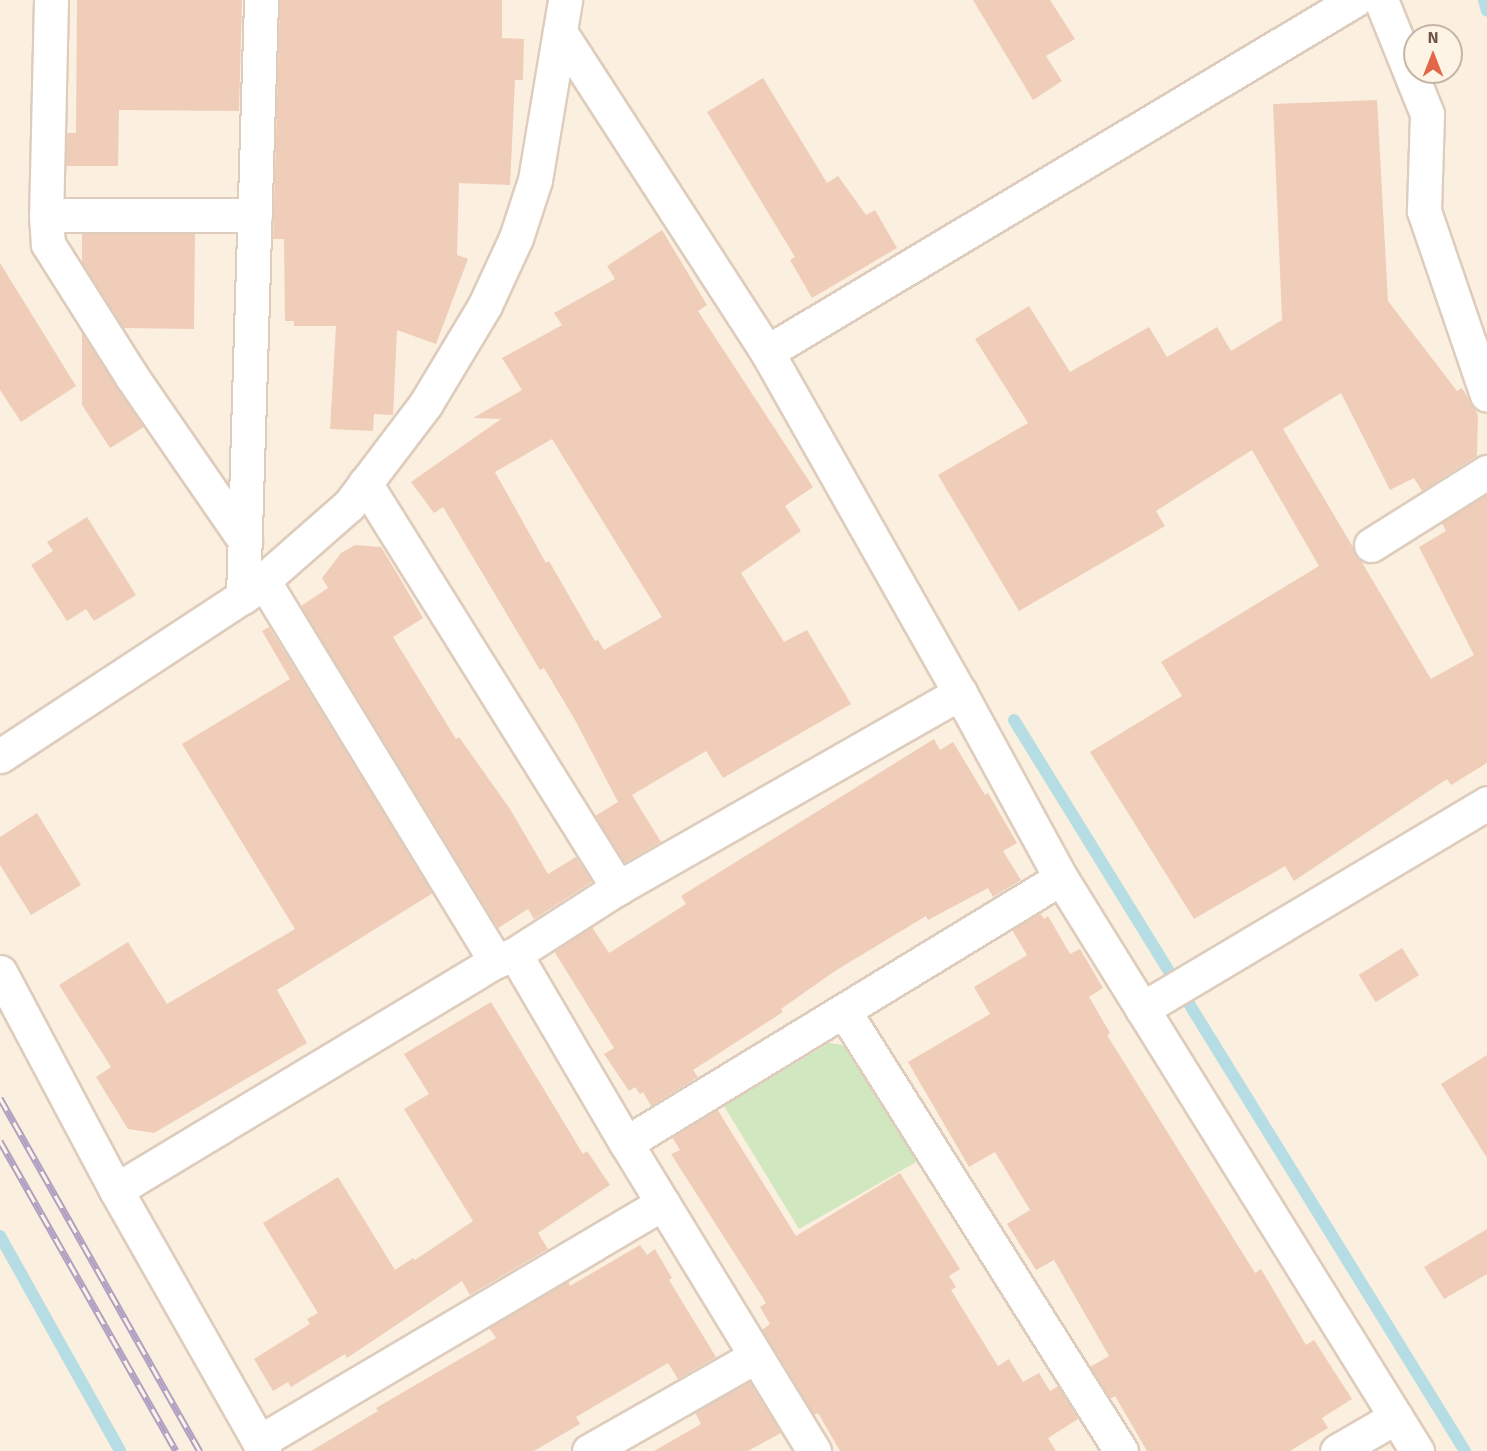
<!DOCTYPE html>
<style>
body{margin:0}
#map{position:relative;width:1487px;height:1451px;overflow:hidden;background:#fbf0df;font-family:Signika,sans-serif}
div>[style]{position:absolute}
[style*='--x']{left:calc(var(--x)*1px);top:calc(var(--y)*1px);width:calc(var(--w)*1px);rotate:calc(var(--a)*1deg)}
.green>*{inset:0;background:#d0e7bf}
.stream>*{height:12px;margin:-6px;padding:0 6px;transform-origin:6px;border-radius:6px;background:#b5dde3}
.building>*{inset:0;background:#efcdb8;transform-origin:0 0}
.roads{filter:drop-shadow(2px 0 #deccbc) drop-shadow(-2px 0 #deccbc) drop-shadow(0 2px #deccbc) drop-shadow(0 -2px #deccbc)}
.street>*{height:33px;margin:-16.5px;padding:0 16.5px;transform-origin:16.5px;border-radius:16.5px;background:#fff}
.secondary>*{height:33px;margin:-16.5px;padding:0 16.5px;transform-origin:16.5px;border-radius:16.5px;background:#fff}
.rail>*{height:7px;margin-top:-3.5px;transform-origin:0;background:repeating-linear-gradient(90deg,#fef4e5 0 14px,#b2a0c2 0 28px);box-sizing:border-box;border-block:2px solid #b2a0c2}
span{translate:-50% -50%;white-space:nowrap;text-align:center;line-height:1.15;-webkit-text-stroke:4.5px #fef4e5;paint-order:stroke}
.north{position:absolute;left:1403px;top:24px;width:60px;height:60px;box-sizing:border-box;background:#fef4e5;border:2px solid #c5b5a6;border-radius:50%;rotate:0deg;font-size:16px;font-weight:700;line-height:24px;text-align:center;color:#705648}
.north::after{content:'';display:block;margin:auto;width:21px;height:27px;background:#e16748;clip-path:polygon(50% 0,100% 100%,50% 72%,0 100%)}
</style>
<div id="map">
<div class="green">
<div style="clip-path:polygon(829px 1043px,851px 1046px,918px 1161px,799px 1229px,724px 1106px)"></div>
</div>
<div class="stream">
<div style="--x:1484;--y:0;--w:11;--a:75"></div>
<div style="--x:1014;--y:720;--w:859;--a:58.33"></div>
<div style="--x:0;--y:1236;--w:246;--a:60.8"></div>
</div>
<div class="building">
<div style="clip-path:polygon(77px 0,242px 0,239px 111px,119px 110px,118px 166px,66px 166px,67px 133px,76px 133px)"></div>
<div style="clip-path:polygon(280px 0,502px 0,502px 38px,524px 39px,523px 80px,515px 80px,510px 185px,459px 183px,457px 255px,468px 259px,436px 344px,397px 330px,393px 415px,374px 414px,373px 431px,330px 429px,336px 326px,294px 326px,294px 321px,285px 321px,284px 239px,273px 239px)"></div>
<div style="clip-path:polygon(973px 0,1050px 0,1075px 39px,1046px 56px,1062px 81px,1033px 100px)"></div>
<div style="clip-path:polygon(763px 78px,827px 183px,838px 176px,866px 215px,875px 210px,897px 248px,812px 298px,790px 260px,795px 257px,707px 112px)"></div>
<div style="clip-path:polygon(1377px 100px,1388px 301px,1457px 391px,1462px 388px,1478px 415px,1477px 456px,1422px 491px,1414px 478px,1390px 490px,1341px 393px,1283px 429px,1431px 679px,1474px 655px,1419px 547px,1446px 531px,1442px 523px,1487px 494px,1487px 763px,1451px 785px,1447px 779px,1294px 881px,1285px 866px,1194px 919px,1090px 752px,1182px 696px,1161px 662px,1319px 566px,1252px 450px,1156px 511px,1165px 526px,1019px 611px,938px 475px,1028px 423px,975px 339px,1029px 306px,1070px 372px,1149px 327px,1167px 357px,1217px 327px,1231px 351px,1282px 320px,1273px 104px)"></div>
<div style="clip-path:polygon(evenodd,662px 230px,707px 305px,698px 311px,813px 487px,785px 506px,801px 531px,741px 573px,784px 642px,807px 630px,851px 704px,723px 778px,706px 751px,632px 795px,661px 842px,624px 863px,595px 816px,618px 802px,575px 720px,544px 668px,540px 670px,443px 507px,434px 513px,411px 482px,501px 419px,473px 418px,522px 390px,502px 358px,562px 325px,554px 313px,615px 279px,607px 266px,662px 230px,552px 439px,662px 617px,604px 650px,598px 640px,595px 641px,549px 561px,546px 563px,495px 472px,552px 439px)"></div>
<div style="clip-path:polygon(82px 234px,195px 234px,194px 329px,123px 328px,82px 263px)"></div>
<div style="clip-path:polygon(0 263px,76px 386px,21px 422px,0 390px)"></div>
<div style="clip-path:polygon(82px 333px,144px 427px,110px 448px,82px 405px)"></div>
<div style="clip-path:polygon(87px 517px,136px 595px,94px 621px,86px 609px,67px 621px,31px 565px,53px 551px,47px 542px)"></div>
<div style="clip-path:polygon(355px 545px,381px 547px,398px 575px,423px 618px,393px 637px,456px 739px,459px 737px,510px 809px,548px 874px,576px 857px,592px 882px,534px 919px,528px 909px,498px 928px,301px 606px,328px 588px,322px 578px,341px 553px)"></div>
<div style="clip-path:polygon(269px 627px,433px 893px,277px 990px,307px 1043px,154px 1133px,128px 1129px,96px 1077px,111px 1067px,59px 985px,128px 942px,167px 1004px,295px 929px,182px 744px,290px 679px,262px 631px)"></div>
<div style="clip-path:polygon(934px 739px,940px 750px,953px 742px,985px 795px,988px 793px,1017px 843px,1003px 851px,1021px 880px,993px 897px,988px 888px,928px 920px,926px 916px,835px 971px,781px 1009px,783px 1012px,693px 1070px,698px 1077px,651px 1106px,643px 1092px,640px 1094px,635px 1087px,629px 1091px,604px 1054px,614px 1048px,554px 951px,592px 927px,609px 953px,686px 904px,681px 896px)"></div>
<div style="clip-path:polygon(37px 813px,81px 885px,31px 915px,0 865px,0 837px)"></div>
<div style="clip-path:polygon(1040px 913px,1044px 919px,1048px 916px,1070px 954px,1080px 949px,1103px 988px,1089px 997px,1110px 1033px,1107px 1035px,1255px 1273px,1261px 1269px,1306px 1345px,1314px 1340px,1352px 1399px,1322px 1418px,1328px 1428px,1290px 1451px,1147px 1451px,1115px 1396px,1110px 1399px,1090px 1367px,1109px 1356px,1054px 1260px,1036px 1270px,1007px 1224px,1030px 1210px,995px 1152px,969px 1167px,908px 1062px,990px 1014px,974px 987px,1027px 955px,1012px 930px)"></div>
<div style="left:1402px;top:948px;width:32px;height:51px;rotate:58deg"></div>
<div style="clip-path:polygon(491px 1002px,583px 1154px,587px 1151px,610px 1185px,538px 1233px,548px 1249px,470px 1295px,462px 1281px,347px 1358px,345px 1354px,291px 1387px,288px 1382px,273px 1391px,254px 1359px,310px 1324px,307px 1319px,318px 1313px,263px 1223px,338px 1177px,395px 1270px,413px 1258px,415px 1260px,473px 1221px,404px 1109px,429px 1094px,404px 1054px)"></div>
<div style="clip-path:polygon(1487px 1055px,1487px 1158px,1441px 1084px)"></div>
<div style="clip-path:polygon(717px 1109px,796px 1236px,900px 1173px,960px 1269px,949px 1276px,956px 1287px,951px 1290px,998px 1366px,1009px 1359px,1023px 1382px,1039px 1373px,1050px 1391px,1058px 1386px,1078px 1419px,1048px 1438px,1056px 1451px,840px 1451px,818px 1413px,814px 1415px,762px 1330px,770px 1324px,760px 1307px,766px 1303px,671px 1154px,680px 1150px,672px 1137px)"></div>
<div style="clip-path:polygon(1487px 1229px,1487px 1274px,1444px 1299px,1424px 1267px)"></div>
<div style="clip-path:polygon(640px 1245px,647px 1255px,655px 1249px,672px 1278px,669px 1280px,716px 1357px,678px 1379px,668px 1363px,576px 1417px,580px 1424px,534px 1451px,311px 1451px,378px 1411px,376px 1408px,496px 1338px,489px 1328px,568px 1281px,570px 1286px)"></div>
<div style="clip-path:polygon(749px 1381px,781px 1433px,748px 1451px,654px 1451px,701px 1424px,695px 1412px)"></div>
</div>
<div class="roads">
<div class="street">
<div style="--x:51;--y:0;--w:216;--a:91.3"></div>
<div style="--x:46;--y:216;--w:28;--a:86"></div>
<div style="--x:48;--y:244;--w:157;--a:57.7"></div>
<div style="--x:132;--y:377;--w:199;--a:55.4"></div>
<div style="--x:1381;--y:0;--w:123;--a:68"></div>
<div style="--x:1427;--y:114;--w:97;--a:91.8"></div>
<div style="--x:1424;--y:211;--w:194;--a:71.1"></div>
<div style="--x:560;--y:32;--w:381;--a:57.1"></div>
<div style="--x:767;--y:352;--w:392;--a:60.5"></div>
<div style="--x:960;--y:693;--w:211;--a:61.4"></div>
<div style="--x:1061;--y:878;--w:675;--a:58.15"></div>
<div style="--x:66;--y:215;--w:189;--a:0"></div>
<div style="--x:767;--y:352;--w:685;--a:-30.91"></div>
<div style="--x:365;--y:483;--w:478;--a:58"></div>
<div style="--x:1371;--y:545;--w:137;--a:-32.2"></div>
<div style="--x:263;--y:580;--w:447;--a:58.6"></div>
<div style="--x:243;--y:597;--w:597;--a:-88.27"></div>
<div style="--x:515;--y:954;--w:219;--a:59.6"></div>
<div style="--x:626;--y:1143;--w:361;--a:58.6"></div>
<div style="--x:1142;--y:1009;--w:402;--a:-30.8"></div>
<div style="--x:844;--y:1011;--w:520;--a:57.81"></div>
<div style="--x:626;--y:1143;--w:509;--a:-31.35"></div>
<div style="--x:116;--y:1190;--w:444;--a:-31.1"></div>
<div style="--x:496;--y:961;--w:20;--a:-20"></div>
<div style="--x:515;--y:954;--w:122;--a:-32.7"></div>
<div style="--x:618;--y:888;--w:394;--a:-29.7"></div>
<div style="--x:259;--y:1442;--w:469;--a:-30.6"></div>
<div style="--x:589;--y:1451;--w:192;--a:-29.6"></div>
<div style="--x:1337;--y:1451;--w:68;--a:-30"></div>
</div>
<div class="secondary">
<div style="--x:0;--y:756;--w:299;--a:-33.3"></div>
<div style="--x:250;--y:592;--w:132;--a:-41.3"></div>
<div style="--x:349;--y:505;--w:126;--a:-52.8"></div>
<div style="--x:425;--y:405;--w:117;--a:-59"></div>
<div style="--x:485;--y:305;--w:74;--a:-65.2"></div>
<div style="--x:516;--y:238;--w:61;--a:-71.9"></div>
<div style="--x:535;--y:180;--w:182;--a:-80.5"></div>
<div style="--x:0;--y:972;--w:247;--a:62"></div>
<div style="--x:116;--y:1190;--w:300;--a:60.4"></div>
</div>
</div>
<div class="rail">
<div style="--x:0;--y:1098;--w:406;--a:60.5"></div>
<div style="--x:0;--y:1141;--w:356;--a:60.4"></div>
</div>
<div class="north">N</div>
</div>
